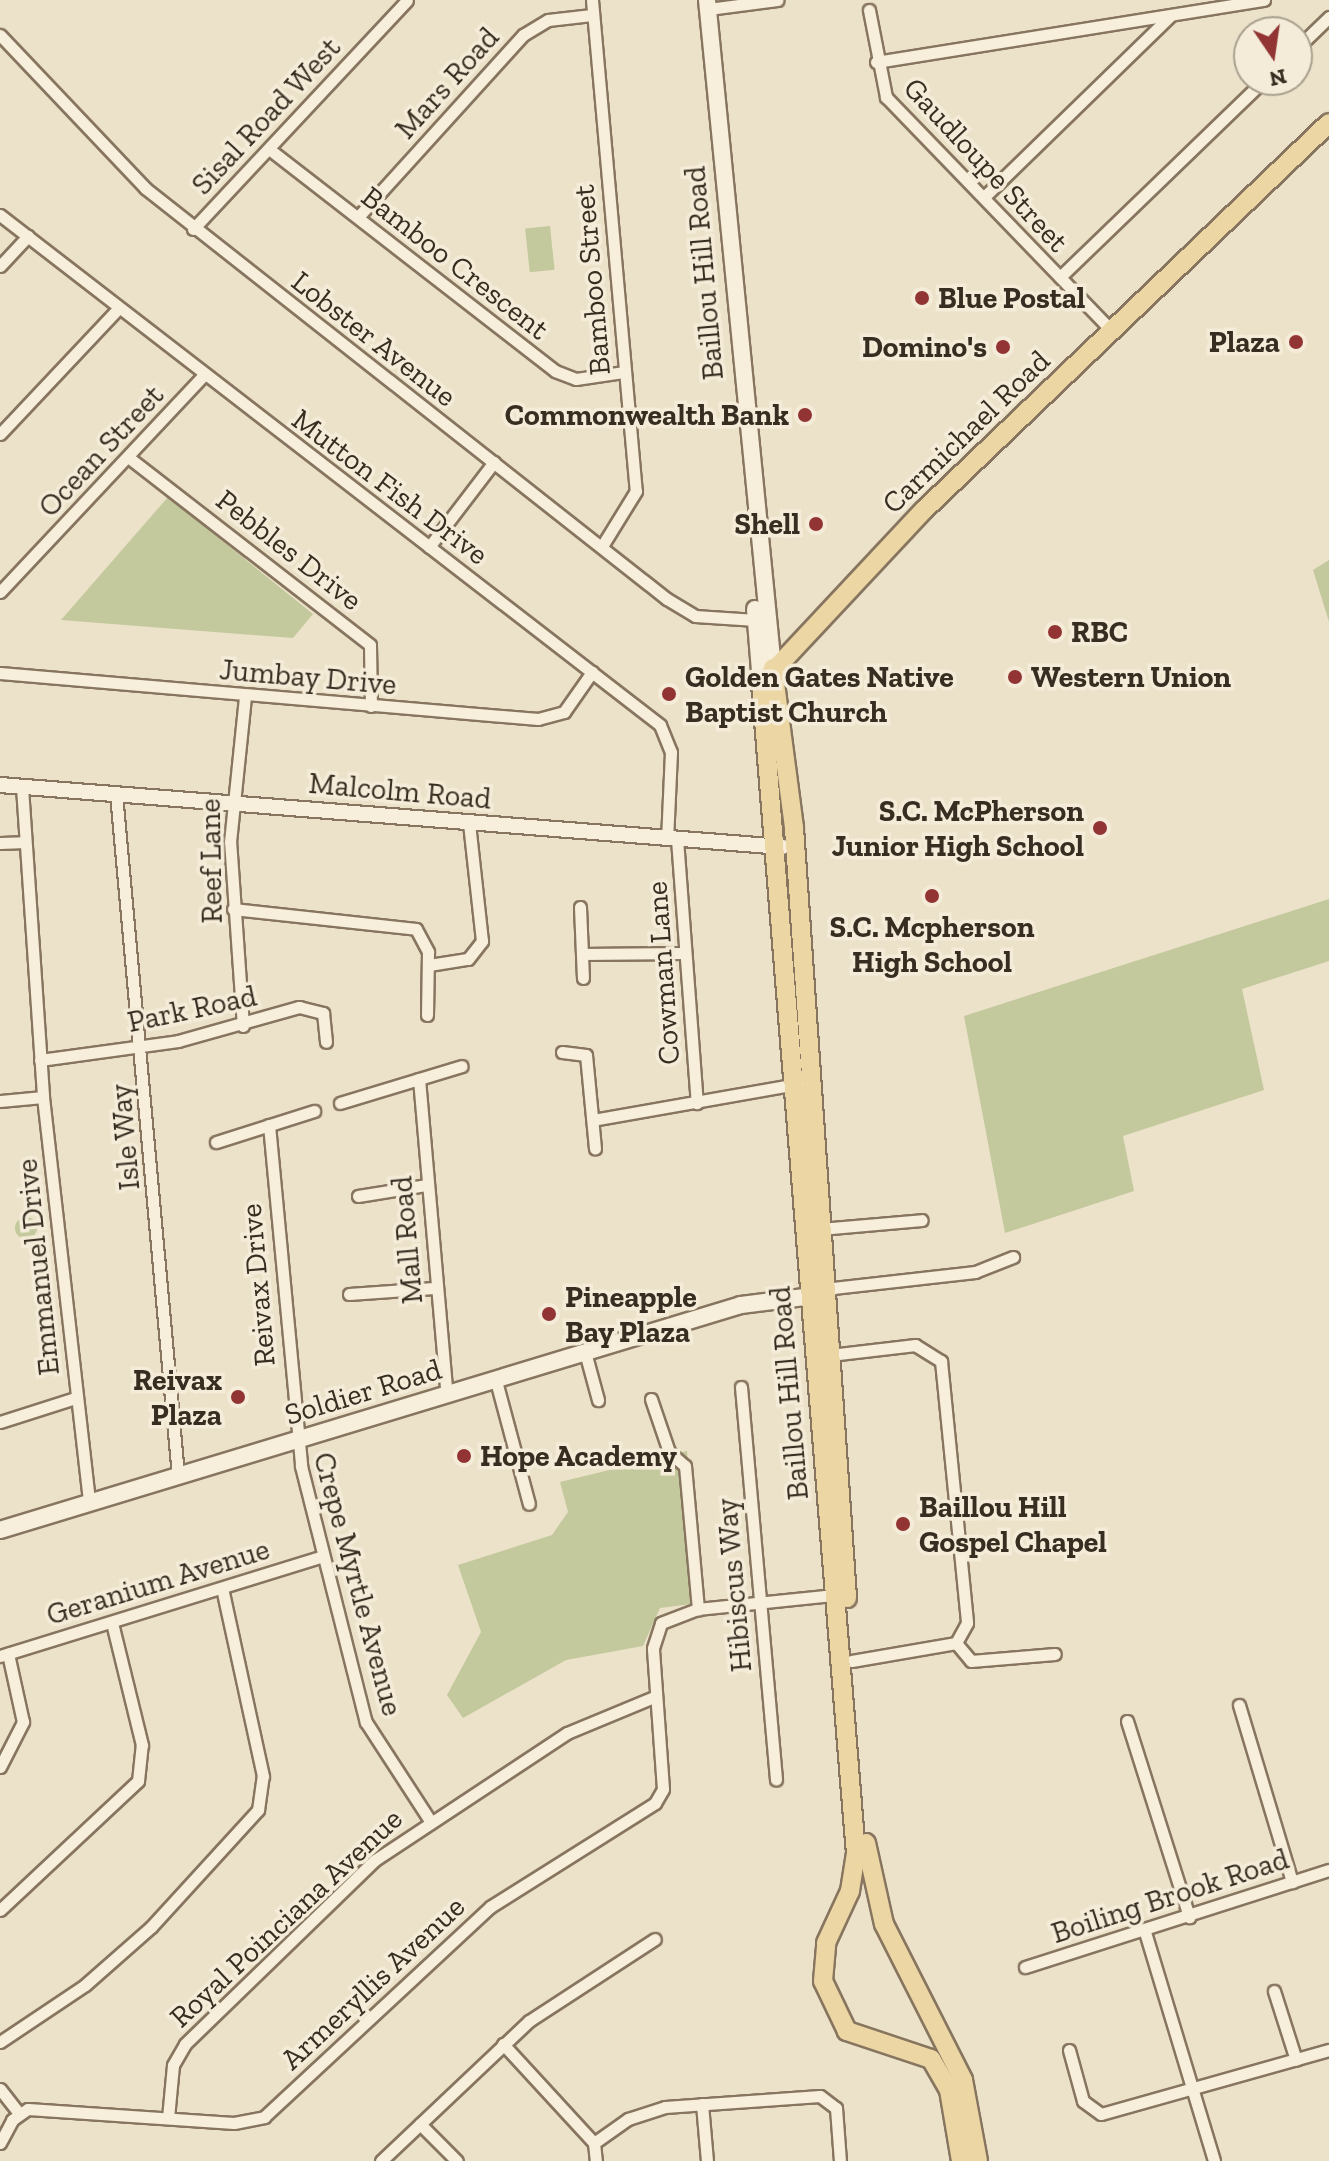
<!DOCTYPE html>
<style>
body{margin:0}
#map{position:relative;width:1329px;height:2161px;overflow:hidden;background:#ece2c9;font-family:"Zilla Slab",serif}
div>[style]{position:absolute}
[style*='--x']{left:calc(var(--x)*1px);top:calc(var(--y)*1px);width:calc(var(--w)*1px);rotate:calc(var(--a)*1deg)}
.green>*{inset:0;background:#c3c99d;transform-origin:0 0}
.round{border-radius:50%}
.roads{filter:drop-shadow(2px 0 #87755f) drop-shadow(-2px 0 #87755f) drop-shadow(0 2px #87755f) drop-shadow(0 -2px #87755f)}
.minor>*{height:11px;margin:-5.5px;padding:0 5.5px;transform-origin:5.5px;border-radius:5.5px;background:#f7efdc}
.tertiary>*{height:14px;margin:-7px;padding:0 7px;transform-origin:7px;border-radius:7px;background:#f7efdc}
.secondary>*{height:16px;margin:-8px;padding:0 8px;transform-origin:8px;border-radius:8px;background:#f7efdc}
.primary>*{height:18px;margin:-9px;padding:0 9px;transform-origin:9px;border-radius:9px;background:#ebd6a4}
.dots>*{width:22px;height:22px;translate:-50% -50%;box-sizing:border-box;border:4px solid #f4ecd8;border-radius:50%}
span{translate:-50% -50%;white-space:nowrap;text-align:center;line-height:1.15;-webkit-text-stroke:7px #f4ecd8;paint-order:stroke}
.street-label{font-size:30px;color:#382d21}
.poi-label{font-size:30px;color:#382d21;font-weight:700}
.left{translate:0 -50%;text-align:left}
.right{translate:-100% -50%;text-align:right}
.north{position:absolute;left:1233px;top:16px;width:80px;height:80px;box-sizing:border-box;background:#f4ecd8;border:2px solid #a9a08f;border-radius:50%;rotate:167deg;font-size:22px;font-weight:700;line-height:32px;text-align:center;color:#382d21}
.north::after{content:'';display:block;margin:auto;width:28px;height:36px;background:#913433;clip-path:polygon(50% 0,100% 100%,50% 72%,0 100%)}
</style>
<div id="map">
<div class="green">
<div style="left:550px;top:226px;width:44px;height:25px;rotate:84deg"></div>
<div style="clip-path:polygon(168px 497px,313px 614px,293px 638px,61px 620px)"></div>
<div style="clip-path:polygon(1329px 560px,1329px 622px,1313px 570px)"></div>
<div style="clip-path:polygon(1329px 899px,1329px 961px,1242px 989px,1264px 1090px,1123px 1136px,1134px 1191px,1005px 1233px,964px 1016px)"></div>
<div class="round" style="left:15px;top:1217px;width:22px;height:22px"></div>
<div style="clip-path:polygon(687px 1451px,699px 1603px,660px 1608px,643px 1646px,566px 1660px,463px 1718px,447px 1695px,481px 1632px,458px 1565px,552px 1535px,568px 1512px,560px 1482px)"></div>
</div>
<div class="roads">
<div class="minor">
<div style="--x:592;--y:0;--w:493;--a:84.9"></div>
<div style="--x:636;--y:491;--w:65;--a:121.7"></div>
<div style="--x:708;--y:9;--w:70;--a:-7.4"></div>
<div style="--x:869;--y:10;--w:89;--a:78.9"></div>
<div style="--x:886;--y:97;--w:325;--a:46"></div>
<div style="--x:0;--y:35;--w:211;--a:46.5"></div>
<div style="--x:145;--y:188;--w:664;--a:38.22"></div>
<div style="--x:667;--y:599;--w:33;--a:31"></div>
<div style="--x:695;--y:616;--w:61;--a:3.8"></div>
<div style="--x:1297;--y:48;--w:45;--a:-44.1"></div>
<div style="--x:876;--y:62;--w:393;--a:-9.1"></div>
<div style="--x:269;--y:149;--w:362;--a:37.8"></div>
<div style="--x:555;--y:371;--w:22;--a:21"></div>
<div style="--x:576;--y:379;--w:49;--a:-8.3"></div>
<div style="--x:985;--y:196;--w:258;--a:-44.2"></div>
<div style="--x:0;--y:215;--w:834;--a:37.69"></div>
<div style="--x:660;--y:725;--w:29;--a:68"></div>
<div style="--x:671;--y:752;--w:87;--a:92.6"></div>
<div style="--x:358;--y:217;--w:246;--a:-47.8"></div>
<div style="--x:523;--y:35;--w:29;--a:-31"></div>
<div style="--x:548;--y:20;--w:44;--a:-6.5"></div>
<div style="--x:193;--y:229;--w:313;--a:-46.9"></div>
<div style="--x:0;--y:266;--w:41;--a:-47"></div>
<div style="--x:1060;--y:277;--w:284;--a:-44"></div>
<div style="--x:0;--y:434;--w:169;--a:-46.7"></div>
<div style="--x:128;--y:457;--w:306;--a:37.8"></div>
<div style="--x:370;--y:645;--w:61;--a:89.1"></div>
<div style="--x:429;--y:547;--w:107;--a:-52.6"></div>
<div style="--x:0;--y:592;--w:296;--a:-46.8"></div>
<div style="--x:0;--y:673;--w:540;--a:4.89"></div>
<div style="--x:538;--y:719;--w:27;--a:-15"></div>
<div style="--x:564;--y:712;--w:49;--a:-55"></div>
<div style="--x:22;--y:787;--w:311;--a:86.1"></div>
<div style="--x:43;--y:1097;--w:409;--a:83.5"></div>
<div style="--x:116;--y:794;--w:684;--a:84.8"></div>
<div style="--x:677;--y:839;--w:265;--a:85.7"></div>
<div style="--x:0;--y:843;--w:25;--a:-2"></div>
<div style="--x:580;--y:907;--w:71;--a:87.6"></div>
<div style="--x:233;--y:909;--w:184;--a:6.2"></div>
<div style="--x:416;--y:929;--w:26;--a:62"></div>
<div style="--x:428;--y:952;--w:63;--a:90.9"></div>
<div style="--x:582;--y:954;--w:102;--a:-0.6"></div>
<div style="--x:429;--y:965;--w:39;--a:-9"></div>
<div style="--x:468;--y:959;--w:23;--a:-52"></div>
<div style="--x:482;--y:941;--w:119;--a:-96.3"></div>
<div style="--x:243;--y:1026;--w:184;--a:-94"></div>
<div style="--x:230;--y:842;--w:147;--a:-84.1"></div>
<div style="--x:562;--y:1052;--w:24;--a:7"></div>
<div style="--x:586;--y:1055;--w:94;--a:84.5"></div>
<div style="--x:40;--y:1060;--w:139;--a:-7.8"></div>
<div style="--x:178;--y:1041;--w:126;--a:-15.7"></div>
<div style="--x:299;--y:1007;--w:25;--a:14"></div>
<div style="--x:323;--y:1013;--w:29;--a:84"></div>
<div style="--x:419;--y:1079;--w:318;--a:85"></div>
<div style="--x:0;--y:1101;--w:43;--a:-5.3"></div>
<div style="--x:340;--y:1103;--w:127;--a:-16.9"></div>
<div style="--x:593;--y:1120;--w:208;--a:-10"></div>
<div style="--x:269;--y:1125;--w:342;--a:84.6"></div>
<div style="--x:301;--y:1466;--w:264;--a:75.8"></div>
<div style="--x:366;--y:1722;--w:116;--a:57"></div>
<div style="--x:216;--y:1142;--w:103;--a:-17.6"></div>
<div style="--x:358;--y:1196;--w:70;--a:-9.1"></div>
<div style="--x:820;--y:1229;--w:102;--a:-5"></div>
<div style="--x:349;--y:1294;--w:85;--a:-4"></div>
<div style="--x:826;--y:1295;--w:10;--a:-45"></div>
<div style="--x:833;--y:1288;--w:143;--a:-6.4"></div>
<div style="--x:975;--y:1272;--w:41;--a:-21.5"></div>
<div style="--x:585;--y:1352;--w:50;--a:74.8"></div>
<div style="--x:830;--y:1355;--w:86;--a:-6.7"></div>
<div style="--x:915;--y:1345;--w:31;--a:32"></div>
<div style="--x:941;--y:1361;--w:263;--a:84.3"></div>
<div style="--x:967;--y:1623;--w:23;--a:119"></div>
<div style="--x:956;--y:1643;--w:106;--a:170.2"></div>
<div style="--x:496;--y:1381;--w:127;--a:75"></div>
<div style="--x:741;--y:1387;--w:394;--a:84.9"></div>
<div style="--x:651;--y:1399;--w:56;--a:71.2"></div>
<div style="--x:669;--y:1452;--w:21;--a:41"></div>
<div style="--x:685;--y:1466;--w:144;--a:84.8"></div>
<div style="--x:0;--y:1422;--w:79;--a:-17.7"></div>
<div style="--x:956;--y:1643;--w:23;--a:50"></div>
<div style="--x:971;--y:1661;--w:84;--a:-4.8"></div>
<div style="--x:0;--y:1656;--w:338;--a:-17.2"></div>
<div style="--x:1239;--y:1705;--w:185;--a:73.3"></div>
<div style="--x:1127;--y:1721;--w:206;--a:72.4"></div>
<div style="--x:0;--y:1767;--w:51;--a:-62.9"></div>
<div style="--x:23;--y:1722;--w:70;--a:-102.4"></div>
<div style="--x:0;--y:1910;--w:189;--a:-43.1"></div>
<div style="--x:138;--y:1781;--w:36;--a:-84"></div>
<div style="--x:142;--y:1745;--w:126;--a:-103.8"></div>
<div style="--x:1145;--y:1932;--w:239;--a:73.2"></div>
<div style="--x:1025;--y:1967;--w:319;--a:-17.7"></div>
<div style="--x:1274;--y:1991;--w:72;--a:72.3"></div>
<div style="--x:0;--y:2042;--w:102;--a:-33.8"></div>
<div style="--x:85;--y:1985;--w:88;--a:-41.3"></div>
<div style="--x:151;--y:1927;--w:159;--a:-47.6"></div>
<div style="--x:258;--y:1810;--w:34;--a:-82"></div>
<div style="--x:263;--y:1776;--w:192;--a:-102.3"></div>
<div style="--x:503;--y:2044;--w:134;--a:47.4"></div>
<div style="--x:594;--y:2143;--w:18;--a:84"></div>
<div style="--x:1069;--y:2050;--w:53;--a:74.6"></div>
<div style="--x:1083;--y:2101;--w:22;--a:36"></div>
<div style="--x:1101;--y:2114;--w:237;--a:-15.7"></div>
<div style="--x:0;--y:2089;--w:31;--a:52"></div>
<div style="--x:702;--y:2104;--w:57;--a:85"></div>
<div style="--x:168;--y:2118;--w:53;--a:-84.6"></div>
<div style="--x:173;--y:2065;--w:24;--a:-60"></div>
<div style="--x:185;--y:2044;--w:264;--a:-44.1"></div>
<div style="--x:375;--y:1860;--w:230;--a:-33.5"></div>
<div style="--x:567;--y:1733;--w:94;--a:-22.5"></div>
<div style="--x:420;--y:2124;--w:52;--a:45"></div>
<div style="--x:0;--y:2143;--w:26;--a:-62"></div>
<div style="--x:12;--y:2120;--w:19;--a:-35"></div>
<div style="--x:28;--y:2109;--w:206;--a:3.9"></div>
<div style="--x:234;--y:2123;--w:31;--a:-11"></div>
<div style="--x:264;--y:2117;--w:309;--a:-42.9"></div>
<div style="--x:490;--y:1907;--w:195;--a:-32.2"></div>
<div style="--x:655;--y:1803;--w:16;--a:-60"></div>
<div style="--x:663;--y:1789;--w:141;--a:-94.1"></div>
<div style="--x:653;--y:1648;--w:26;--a:-72"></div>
<div style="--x:661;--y:1623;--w:40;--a:-21"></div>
<div style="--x:698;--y:1609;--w:137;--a:-5.9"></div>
<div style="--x:594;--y:2143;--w:42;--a:-35.2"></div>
<div style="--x:628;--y:2119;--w:39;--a:-18"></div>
<div style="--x:665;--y:2107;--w:155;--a:-4.1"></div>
<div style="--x:820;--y:2096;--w:20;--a:37"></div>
<div style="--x:836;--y:2108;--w:53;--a:85.7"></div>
<div style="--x:381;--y:2161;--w:204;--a:-43.4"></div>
<div style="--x:529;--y:2021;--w:150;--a:-33.1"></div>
</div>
<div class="tertiary">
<div style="--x:0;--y:785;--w:785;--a:4.53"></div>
</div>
<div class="secondary">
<div style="--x:707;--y:0;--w:671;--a:84.36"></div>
<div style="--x:755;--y:609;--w:75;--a:85.4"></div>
<div style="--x:0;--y:1530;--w:774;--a:-16.89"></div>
<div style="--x:741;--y:1305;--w:80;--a:-7.2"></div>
</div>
<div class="primary">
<div style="--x:773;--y:668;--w:161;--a:82.5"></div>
<div style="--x:794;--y:828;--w:772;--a:86.06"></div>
<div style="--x:866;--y:1843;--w:83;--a:77.5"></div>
<div style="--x:884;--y:1924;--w:175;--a:63.1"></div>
<div style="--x:963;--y:2080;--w:82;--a:79.5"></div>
<div style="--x:961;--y:2161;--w:72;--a:-99.6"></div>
<div style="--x:949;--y:2090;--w:36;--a:-120"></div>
<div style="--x:931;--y:2059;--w:89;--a:-161.6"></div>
<div style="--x:847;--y:2031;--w:55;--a:-115.6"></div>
<div style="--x:823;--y:1981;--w:38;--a:-85"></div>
<div style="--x:826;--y:1943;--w:57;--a:-65.2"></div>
<div style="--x:850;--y:1891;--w:37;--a:-81"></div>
<div style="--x:856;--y:1854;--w:1174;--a:-94.64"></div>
<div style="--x:761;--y:684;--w:238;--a:-46.9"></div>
<div style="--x:924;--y:510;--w:560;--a:-43.7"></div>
</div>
</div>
<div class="dots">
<div style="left:922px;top:298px;background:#913433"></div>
<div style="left:1296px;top:342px;background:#913433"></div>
<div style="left:1003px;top:347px;background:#913433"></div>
<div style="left:805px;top:415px;background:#913433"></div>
<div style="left:816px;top:524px;background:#913433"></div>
<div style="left:1055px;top:632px;background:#913433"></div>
<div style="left:1015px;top:677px;background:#913433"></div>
<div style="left:669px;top:694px;background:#913433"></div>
<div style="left:1100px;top:828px;background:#913433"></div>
<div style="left:932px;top:896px;background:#913433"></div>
<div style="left:549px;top:1314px;background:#913433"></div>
<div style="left:238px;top:1397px;background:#913433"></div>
<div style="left:464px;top:1456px;background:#913433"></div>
<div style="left:903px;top:1524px;background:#913433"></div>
</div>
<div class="street-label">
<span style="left:447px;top:83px;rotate:-48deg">Mars Road</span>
<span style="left:266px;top:116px;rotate:-47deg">Sisal Road West</span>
<span style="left:986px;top:165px;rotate:47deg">Gaudloupe Street</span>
<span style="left:455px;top:263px;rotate:38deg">Bamboo Crescent</span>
<span style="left:704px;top:273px;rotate:-95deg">Baillou Hill Road</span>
<span style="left:592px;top:280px;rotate:-95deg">Bamboo Street</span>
<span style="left:374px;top:339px;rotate:38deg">Lobster Avenue</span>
<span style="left:966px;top:432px;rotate:-44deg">Carmichael Road</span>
<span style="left:101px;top:451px;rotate:-47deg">Ocean Street</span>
<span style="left:390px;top:487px;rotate:37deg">Mutton Fish Drive</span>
<span style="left:289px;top:550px;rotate:38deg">Pebbles Drive</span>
<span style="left:308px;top:677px;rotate:5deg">Jumbay Drive</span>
<span style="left:400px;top:791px;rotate:5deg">Malcolm Road</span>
<span style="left:211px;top:861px;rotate:-91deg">Reef Lane</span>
<span style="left:663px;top:973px;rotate:-94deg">Cowman Lane</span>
<span style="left:192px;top:1009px;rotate:-12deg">Park Road</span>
<span style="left:125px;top:1137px;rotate:-95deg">Isle Way</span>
<span style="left:407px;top:1240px;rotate:-95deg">Mall Road</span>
<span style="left:38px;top:1267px;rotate:-96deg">Emmanuel Drive</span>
<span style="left:258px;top:1285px;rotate:-95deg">Reivax Drive</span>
<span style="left:363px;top:1392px;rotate:-17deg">Soldier Road</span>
<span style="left:789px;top:1393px;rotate:-95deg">Baillou Hill Road</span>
<span style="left:158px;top:1582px;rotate:-17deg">Geranium Avenue</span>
<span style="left:358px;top:1584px;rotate:75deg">Crepe Myrtle Avenue</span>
<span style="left:734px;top:1585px;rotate:-95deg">Hibiscus Way</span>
<span style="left:1170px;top:1896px;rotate:-18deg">Boiling Brook Road</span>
<span style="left:286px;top:1918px;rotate:-43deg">Royal Poinciana Avenue</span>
<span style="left:373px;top:1983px;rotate:-43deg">Armeryllis Avenue</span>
</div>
<div class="poi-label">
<span class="left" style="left:938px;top:298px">Blue Postal</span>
<span class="right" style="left:1280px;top:342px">Plaza</span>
<span class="right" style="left:987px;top:347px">Domino's</span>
<span class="right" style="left:789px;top:415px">Commonwealth Bank</span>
<span class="right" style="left:800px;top:524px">Shell</span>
<span class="left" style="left:1071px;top:632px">RBC</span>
<span class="left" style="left:685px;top:694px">Golden Gates Native<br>Baptist Church</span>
<span class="left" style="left:1031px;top:677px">Western Union</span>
<span class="right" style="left:1084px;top:828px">S.C. McPherson<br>Junior High School</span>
<span style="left:932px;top:944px">S.C. Mcpherson<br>High School</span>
<span class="left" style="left:565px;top:1314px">Pineapple<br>Bay Plaza</span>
<span class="right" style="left:222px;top:1397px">Reivax<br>Plaza</span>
<span class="left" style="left:480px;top:1456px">Hope Academy</span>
<span class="left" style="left:919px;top:1524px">Baillou Hill<br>Gospel Chapel</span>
</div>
<div class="north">N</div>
</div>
